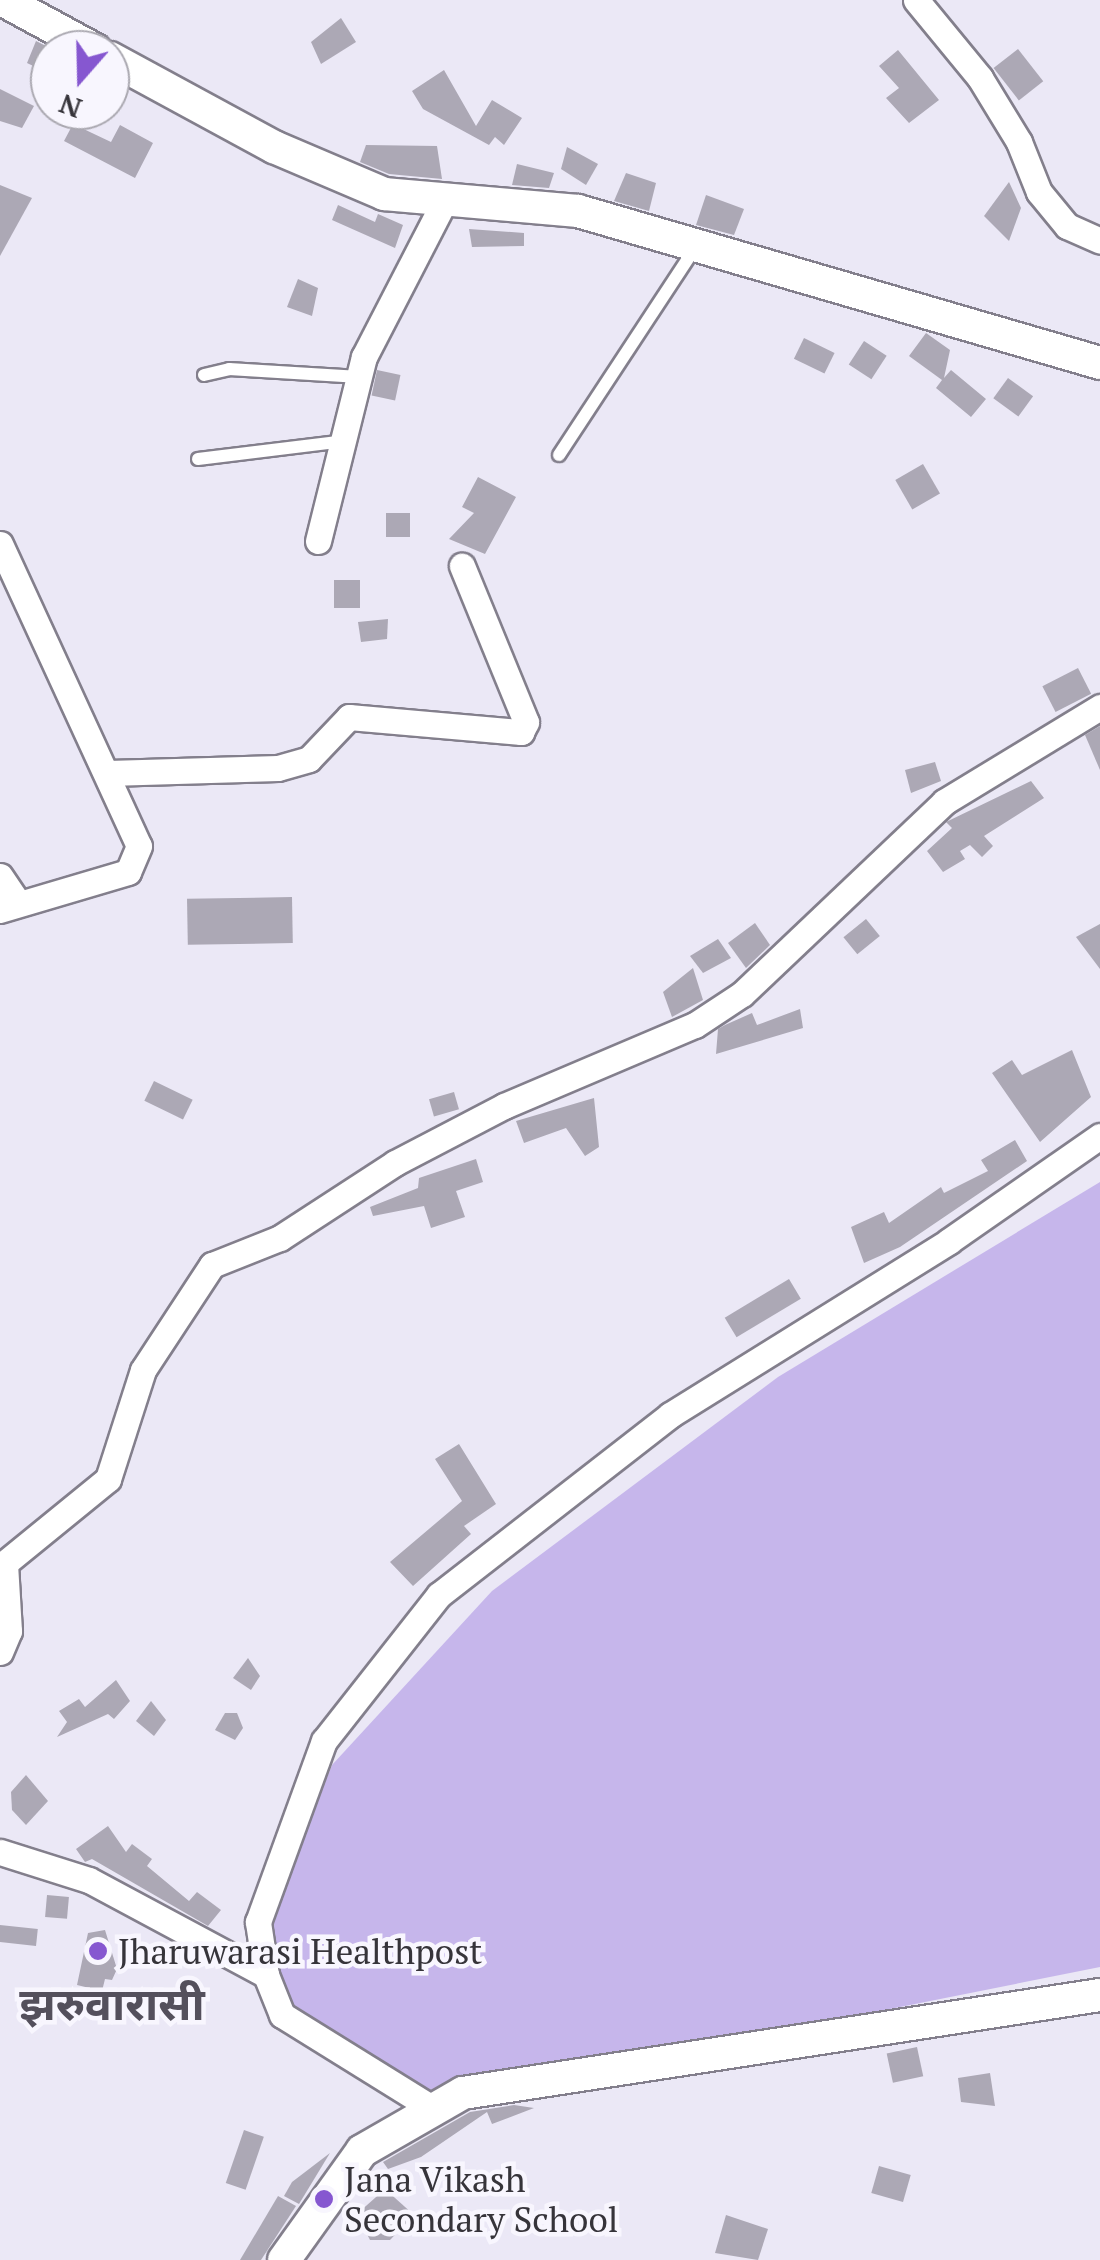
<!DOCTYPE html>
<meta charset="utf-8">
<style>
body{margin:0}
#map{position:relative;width:1100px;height:2260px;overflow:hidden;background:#ebe8f6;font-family:"PT Serif","Noto Sans Devanagari",serif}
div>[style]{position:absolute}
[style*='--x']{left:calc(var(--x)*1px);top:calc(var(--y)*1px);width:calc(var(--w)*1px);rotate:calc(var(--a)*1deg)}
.green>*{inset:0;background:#c6b6eb}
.building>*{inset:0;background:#aca8b5;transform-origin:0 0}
.roads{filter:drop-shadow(2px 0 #837f8c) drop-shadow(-2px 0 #837f8c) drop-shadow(0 2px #837f8c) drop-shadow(0 -2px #837f8c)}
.service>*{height:12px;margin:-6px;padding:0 6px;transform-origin:6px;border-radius:6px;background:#fff}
.minor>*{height:25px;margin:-12.5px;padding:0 12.5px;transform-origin:12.5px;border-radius:12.5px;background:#fff}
.tertiary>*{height:32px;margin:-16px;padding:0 16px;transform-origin:16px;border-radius:16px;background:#fff}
.dots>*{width:28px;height:28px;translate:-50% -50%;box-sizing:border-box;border:5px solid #f8f6fe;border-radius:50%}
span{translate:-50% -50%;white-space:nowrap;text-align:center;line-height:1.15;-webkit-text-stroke:9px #f8f6fe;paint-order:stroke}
.poi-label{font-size:35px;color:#36343a}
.left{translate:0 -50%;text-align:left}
.district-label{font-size:45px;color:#54505c;font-weight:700}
.north{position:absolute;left:30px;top:30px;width:100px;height:100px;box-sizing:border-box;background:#f8f6fe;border:2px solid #aaa8b0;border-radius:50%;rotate:200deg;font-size:28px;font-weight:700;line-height:40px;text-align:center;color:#36343a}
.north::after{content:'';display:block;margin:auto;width:35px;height:45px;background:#8657d0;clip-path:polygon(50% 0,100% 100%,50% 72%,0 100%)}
</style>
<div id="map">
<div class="green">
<div style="clip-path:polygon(1100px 1182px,1100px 1967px,419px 2103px,288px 2017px,261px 1942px,332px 1765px,492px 1591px,778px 1377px)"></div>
</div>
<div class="building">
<div style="clip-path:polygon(341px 18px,356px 42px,321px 64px,311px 42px)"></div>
<div style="clip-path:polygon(36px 41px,50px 48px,50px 74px,27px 63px)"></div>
<div style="left:1018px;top:49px;width:41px;height:31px;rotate:52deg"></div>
<div style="clip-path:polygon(898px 50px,939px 100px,909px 123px,886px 98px,899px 88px,879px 66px)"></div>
<div style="clip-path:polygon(444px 70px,476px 126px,492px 100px,522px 118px,504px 145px,495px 137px,489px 145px,423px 109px,412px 91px)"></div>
<div style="clip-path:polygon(0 89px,34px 106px,22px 128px,0 121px)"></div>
<div style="clip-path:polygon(73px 124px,111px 142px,120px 125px,153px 143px,135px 178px,64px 141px)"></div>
<div style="clip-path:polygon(366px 145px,437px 146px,442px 179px,389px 174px,360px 162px)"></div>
<div style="clip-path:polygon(567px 147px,598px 164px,586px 185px,561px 169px)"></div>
<div style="clip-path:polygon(517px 164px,554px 173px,549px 188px,512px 185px)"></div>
<div style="clip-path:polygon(626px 173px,656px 183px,649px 211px,614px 201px)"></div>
<div style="clip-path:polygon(1009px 182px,1021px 208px,1009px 241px,984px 216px)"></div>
<div style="clip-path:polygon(0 185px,32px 198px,0 256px)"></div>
<div style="clip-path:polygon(706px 195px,744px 209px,734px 235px,696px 225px)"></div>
<div style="clip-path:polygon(338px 205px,375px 222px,378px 214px,403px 225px,395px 248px,332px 220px)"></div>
<div style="clip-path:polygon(469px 229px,524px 233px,524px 246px,472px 247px)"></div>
<div style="clip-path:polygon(298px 279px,318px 288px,312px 316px,287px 307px)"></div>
<div style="clip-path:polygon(926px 333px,950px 350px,944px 378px,951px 370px,986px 399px,971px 417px,936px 388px,942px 380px,909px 356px)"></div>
<div style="left:804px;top:338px;width:34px;height:23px;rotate:26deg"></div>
<div style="left:864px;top:341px;width:27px;height:28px;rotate:33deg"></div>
<div style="left:377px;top:370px;width:24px;height:26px;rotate:12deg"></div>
<div style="left:1008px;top:378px;width:31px;height:25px;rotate:36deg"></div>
<div style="left:923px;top:464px;width:34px;height:32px;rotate:60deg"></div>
<div style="clip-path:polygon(478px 477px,516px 497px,485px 554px,449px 539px,474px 513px,462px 507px)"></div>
<div style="left:410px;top:513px;width:24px;height:24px;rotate:90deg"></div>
<div style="left:360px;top:580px;width:28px;height:26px;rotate:90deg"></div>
<div style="clip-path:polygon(388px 619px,387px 639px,361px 642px,358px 622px)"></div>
<div style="left:1078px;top:668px;width:29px;height:40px;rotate:63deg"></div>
<div style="clip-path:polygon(1100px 726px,1100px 770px,1085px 735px)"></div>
<div style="clip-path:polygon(935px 762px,941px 781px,911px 793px,905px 770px)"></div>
<div style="clip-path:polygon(1031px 781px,1044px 798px,984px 836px,993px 846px,982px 857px,970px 845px,960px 851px,965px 859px,943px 872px,927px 851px,952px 828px,946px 822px)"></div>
<div style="left:292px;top:897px;width:46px;height:105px;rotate:89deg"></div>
<div style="left:866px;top:919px;width:22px;height:29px;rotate:51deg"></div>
<div style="clip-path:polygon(755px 923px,770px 945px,746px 968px,728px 943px)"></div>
<div style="clip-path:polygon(1100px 924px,1100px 969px,1076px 937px)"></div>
<div style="clip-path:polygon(718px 939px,731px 958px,703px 973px,690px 956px)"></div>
<div style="clip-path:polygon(693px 968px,703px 1000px,672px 1017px,663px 992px)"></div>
<div style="clip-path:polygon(800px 1009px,803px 1028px,716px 1054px,718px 1029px,725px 1025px,752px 1013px,757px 1025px)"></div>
<div style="clip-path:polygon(1072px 1050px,1091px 1097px,1040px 1142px,992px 1073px,1012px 1060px,1022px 1075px)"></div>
<div style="left:154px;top:1081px;width:43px;height:22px;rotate:26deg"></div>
<div style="left:454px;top:1092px;width:18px;height:26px;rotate:74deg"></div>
<div style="clip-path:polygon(594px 1098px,599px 1147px,585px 1156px,566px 1128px,524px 1143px,516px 1121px)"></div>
<div style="clip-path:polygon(1015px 1140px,1027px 1161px,900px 1247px,864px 1263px,851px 1227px,884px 1212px,889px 1223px,941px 1187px,944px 1193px,988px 1171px,981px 1160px)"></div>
<div style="clip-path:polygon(476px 1159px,483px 1182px,456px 1191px,465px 1217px,431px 1228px,424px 1206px,373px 1216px,370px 1207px,418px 1188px,419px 1178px)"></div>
<div style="left:789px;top:1279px;width:23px;height:75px;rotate:59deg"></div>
<div style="clip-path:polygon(459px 1444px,496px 1504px,464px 1526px,471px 1534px,413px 1586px,390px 1562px,462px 1501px,435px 1459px)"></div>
<div style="clip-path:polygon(248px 1658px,260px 1676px,251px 1690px,233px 1678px)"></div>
<div style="clip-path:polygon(116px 1680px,130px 1701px,114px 1719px,108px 1714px,57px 1737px,67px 1722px,59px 1711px,79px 1699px,85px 1707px)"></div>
<div style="clip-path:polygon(151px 1701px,166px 1720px,154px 1736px,136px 1721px)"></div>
<div style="clip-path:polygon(225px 1713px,237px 1713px,243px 1728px,235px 1740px,215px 1730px)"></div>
<div style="clip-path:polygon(26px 1775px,48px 1801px,26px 1825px,12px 1810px,11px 1792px)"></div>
<div style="clip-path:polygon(108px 1826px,126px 1852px,132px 1844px,152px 1859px,147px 1866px,189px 1901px,197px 1892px,221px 1910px,208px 1926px,92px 1859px,85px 1862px,76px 1849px)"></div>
<div style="left:47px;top:1895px;width:22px;height:22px;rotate:5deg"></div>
<div style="left:0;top:1925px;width:38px;height:17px;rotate:6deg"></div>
<div style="clip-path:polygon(105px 1930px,117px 1969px,112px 1980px,105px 1979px,102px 1991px,77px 1985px,88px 1933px)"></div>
<div style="left:917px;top:2047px;width:30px;height:31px;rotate:78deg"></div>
<div style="clip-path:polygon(990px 2073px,995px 2106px,961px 2102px,958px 2078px)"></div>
<div style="clip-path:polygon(514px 2105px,534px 2108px,492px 2124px,487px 2112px,421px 2157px,388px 2169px,383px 2162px,470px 2112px)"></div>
<div style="left:244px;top:2130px;width:21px;height:56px;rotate:19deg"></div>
<div style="clip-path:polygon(330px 2153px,299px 2204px,284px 2196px,292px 2182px)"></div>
<div style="left:879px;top:2166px;width:33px;height:28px;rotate:16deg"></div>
<div style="clip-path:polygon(385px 2189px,414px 2215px,390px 2240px,370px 2240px,357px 2214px)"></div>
<div style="clip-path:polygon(278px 2196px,296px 2206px,261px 2260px,240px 2260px)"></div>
<div style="clip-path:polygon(726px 2215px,768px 2229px,758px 2260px,715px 2253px)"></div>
</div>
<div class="roads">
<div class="service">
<div style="--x:204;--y:375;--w:26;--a:-13"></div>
<div style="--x:229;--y:369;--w:131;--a:3.5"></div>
<div style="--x:559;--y:455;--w:248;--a:-56.7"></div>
<div style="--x:198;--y:459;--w:147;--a:-7"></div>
</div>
<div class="minor">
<div style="--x:916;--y:0;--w:101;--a:50.6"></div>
<div style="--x:980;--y:78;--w:75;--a:58.6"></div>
<div style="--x:1019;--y:142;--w:54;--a:68.2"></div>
<div style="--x:1039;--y:192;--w:44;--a:50.5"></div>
<div style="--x:1067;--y:226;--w:36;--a:24"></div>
<div style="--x:318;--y:541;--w:190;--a:-76"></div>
<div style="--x:364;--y:357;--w:177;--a:-62.7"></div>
<div style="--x:0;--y:544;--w:332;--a:65.3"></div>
<div style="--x:139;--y:846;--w:28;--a:113"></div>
<div style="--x:128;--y:872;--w:134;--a:163.5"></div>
<div style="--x:108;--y:773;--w:170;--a:-1.7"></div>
<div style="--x:278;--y:768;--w:32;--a:-16"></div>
<div style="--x:309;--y:759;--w:58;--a:-46.4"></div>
<div style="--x:349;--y:717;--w:173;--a:5"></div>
<div style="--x:521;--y:732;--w:11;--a:-63"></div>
<div style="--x:526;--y:722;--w:169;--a:-112.3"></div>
<div style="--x:0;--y:876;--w:32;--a:56"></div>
<div style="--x:0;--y:1652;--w:23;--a:-67"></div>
<div style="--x:9;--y:1631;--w:68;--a:-93.4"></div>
<div style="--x:5;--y:1563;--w:133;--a:-39.2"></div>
<div style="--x:108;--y:1479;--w:114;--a:-72.2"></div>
<div style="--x:143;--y:1370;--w:126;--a:-56.7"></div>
<div style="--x:212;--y:1265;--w:73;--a:-21.7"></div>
<div style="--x:280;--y:1238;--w:137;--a:-33.1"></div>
<div style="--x:395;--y:1163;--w:123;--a:-27.6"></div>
<div style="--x:504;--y:1106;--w:207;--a:-23"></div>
<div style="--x:695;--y:1025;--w:56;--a:-33.4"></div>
<div style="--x:742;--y:994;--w:279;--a:-43.5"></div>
<div style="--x:944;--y:802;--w:183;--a:-31.3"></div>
<div style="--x:0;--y:1852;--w:93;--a:17.5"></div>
<div style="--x:89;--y:1880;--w:201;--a:28.2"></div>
<div style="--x:266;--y:1975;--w:43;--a:68.2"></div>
<div style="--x:282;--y:2015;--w:176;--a:31.8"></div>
<div style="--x:266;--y:1975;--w:54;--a:-98.6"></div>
<div style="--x:258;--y:1922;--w:193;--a:-70"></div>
<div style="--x:324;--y:1741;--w:186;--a:-51.8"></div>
<div style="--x:439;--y:1595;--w:293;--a:-37.9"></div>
<div style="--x:670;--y:1415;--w:329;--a:-31.9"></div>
<div style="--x:949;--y:1241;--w:184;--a:-34.8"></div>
</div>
<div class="tertiary">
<div style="--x:3;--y:0;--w:105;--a:28.5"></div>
<div style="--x:110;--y:58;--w:187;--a:28.5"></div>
<div style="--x:274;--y:147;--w:120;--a:23.1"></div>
<div style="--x:384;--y:194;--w:195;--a:5"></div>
<div style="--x:578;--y:211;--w:544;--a:16.23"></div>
<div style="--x:284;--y:2260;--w:134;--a:-54.4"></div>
<div style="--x:362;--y:2151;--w:116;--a:-29.9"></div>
<div style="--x:463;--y:2093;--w:644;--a:-8.75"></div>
</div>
</div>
<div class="dots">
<div style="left:98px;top:1951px;background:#8657d0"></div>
<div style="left:324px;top:2199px;background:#8657d0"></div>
</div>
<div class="poi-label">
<span class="left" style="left:118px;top:1951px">Jharuwarasi Healthpost</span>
<span class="left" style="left:344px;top:2199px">Jana Vikash<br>Secondary School</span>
</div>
<div class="district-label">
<span style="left:112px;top:2004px">झरुवारासी</span>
</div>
<div class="north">N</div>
</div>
